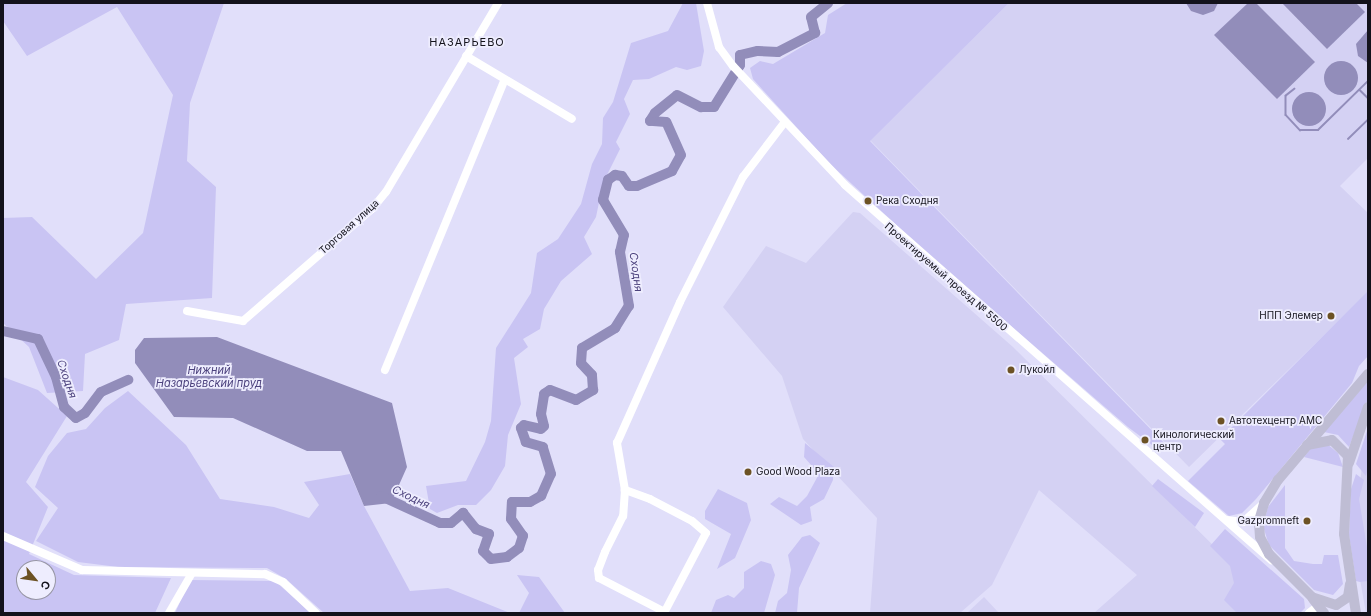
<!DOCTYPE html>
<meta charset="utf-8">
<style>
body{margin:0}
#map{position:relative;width:1371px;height:616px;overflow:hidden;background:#e1dffa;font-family:Inter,sans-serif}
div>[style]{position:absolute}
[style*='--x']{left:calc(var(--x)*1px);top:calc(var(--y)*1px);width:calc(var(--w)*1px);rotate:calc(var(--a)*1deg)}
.built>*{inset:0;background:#d4d1f3}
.green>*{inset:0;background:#c9c4f3}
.water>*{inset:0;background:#928dba}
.round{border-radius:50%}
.stream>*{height:1.5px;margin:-0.75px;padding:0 0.75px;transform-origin:0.75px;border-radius:0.75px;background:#928dba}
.river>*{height:10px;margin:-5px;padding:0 5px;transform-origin:5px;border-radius:5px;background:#928dba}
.minor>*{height:8px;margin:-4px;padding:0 4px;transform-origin:4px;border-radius:4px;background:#fff}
.major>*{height:10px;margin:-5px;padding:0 5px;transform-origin:5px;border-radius:5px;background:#bfbdd4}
.dots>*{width:11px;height:11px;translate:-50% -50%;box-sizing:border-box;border:2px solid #eeedfe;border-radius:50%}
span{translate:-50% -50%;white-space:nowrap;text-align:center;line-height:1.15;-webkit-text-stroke:3.5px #eeedfe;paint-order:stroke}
.poi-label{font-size:10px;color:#13121b}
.left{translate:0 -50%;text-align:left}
.right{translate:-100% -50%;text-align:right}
.street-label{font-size:10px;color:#13121b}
.neighbourhood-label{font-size:11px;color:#13121b;letter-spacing:1px}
.water-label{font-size:11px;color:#4d437e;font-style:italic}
.frame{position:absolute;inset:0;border:4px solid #13121b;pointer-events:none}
.north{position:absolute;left:16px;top:560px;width:40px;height:40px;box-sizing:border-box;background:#eeedfe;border:1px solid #9695a3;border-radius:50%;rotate:119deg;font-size:11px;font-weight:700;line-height:16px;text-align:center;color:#13121b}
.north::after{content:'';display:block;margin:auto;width:14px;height:18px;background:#6c5224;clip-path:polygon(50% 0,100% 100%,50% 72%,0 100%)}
</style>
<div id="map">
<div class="built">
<div style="clip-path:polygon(1009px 3px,1368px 3px,1368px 158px,1340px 186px,1368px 213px,1368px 292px,1189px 467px,870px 140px)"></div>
<div style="clip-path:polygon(853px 212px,860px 213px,1013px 347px,1231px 563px,1275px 613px,1094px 613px,1137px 575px,1039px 490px,992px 585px,960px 613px,870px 613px,877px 518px,803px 439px,782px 376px,723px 307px,766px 246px,806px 263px)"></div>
<div style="clip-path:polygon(1368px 447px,1368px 613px,1366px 613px,1353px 540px,1363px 458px)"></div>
<div style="clip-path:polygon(984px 597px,999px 613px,967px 613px)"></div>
</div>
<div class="green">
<div style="clip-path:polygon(3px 3px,224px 3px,190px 103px,187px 161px,216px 187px,212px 298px,126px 304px,119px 340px,85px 354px,83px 391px,47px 393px,29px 347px,3px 323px,3px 218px,32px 217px,96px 279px,143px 233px,173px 95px,117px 7px,27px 56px,3px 21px)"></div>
<div style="clip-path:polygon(683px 3px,696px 3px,704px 51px,701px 66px,687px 70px,676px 67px,649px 79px,633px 80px,624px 99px,630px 114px,616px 142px,620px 149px,603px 183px,596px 217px,584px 237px,592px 254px,561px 281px,544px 309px,540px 329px,523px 339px,528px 347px,514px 358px,521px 404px,508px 435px,505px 466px,491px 490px,476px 505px,458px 505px,437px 513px,430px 509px,426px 486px,466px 481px,485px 442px,491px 421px,496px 348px,531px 293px,537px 253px,558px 239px,581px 204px,592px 164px,602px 144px,603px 118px,613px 102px,631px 43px,668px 31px)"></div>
<div style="clip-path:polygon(847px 3px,1009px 3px,870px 141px,1170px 449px,1156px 448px,1128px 427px,929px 255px,828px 162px,753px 79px,750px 68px,760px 61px,773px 64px,825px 33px,828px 15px)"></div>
<div style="clip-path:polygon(1368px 291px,1368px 356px,1359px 366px,1352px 383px,1256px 499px,1242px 513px,1229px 516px,1188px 481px,1225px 444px,1220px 439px)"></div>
<div style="clip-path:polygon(evenodd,3px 377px,38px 390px,67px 416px,26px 482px,48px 507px,29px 554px,74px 575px,171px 578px,155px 613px,3px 613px,3px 377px,24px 568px,48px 568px,48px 592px,24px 592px,24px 568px)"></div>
<div style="clip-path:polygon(1368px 381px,1368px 399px,1349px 447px,1338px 435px,1324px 432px)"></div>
<div style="clip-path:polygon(128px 391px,186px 445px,220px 499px,274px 507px,309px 518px,319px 505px,304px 482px,350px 474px,364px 506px,410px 591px,448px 588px,510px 613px,324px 613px,286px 579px,267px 568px,118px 567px,78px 562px,36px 541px,58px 508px,35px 487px,48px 456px,67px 433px,86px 429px,105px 408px)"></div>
<div style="clip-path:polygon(1368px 428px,1368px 468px,1366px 476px,1356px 464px)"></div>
<div style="clip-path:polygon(805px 443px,834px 467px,833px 480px,824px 499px,810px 507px,812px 521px,801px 525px,770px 504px,779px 497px,797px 506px,807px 496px,819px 474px,804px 457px)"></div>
<div style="clip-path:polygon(1326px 443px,1338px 453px,1343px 467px,1304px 457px,1312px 447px)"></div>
<div style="clip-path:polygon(1356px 474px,1364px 480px,1359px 499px,1368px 553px,1368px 581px,1360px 582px,1356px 581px,1349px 535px,1351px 489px)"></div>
<div style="clip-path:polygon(1158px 479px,1204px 513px,1195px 527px,1152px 486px)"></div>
<div style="clip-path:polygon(1285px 485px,1285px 548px,1294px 561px,1313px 564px,1322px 564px,1324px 555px,1338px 555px,1343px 584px,1333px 595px,1314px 590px,1269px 545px,1263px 526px,1268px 507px)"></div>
<div style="clip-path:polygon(718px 489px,747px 503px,751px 520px,735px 558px,717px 569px,731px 534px,705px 519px,705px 511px)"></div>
<div style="clip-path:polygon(1225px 529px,1304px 599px,1305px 608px,1300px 613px,1237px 613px,1224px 600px,1234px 583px,1230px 566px,1210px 546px)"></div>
<div style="clip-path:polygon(810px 535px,820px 543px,799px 588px,797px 613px,775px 613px,778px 601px,787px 593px,791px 570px,788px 555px,802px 537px)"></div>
<div style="clip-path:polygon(761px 561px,771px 564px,775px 575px,764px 613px,711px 613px,716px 600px,728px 595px,734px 598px,744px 588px,744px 572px)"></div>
<div style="clip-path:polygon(517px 575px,539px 577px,565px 613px,519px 613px,529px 593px)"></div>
<div style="clip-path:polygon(190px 580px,275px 581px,311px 613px,175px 613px)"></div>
</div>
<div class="water">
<div style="clip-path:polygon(1186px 3px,1218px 3px,1214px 11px,1203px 15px,1191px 11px)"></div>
<div style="clip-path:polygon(1248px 3px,1256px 3px,1315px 62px,1277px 99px,1214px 35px)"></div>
<div style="clip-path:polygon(1282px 3px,1356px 3px,1365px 12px,1327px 49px)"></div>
<div style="clip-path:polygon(1368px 30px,1368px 63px,1358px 56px,1356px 44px)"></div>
<div class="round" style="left:1324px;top:61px;width:34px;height:34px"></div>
<div class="round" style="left:1292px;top:92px;width:34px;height:34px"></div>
<div style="clip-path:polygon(217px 337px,392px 403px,407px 467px,391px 503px,364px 506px,341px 451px,307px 451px,233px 418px,174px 417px,135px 363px,135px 350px,144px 338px)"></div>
</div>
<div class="stream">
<div style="--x:1295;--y:89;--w:11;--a:142"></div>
<div style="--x:1286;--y:96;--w:19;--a:90"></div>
<div style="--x:1286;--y:115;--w:21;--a:47"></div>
<div style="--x:1300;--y:130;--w:18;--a:0"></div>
<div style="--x:1318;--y:130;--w:70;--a:-44.4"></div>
<div style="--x:1360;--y:90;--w:11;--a:45"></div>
<div style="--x:1348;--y:139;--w:28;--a:-44"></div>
</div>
<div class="river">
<div style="--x:3;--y:331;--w:36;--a:13"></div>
<div style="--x:38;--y:339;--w:42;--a:64.7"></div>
<div style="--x:56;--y:377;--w:31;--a:75"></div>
<div style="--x:64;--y:407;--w:16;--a:43"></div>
<div style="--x:76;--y:418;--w:10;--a:-29"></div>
<div style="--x:85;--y:413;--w:26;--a:-53"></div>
<div style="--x:101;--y:392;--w:30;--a:-24"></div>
<div style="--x:381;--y:496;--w:65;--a:24.6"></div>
<div style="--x:440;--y:523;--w:11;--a:0"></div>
<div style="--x:451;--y:523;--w:16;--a:-40"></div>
<div style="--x:463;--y:513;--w:21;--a:51"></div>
<div style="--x:476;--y:529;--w:14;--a:21"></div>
<div style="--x:489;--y:534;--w:18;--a:109"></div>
<div style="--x:483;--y:551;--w:11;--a:45"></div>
<div style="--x:491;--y:559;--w:16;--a:-7"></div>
<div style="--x:507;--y:557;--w:15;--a:-37"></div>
<div style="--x:519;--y:548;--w:13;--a:-72"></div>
<div style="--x:523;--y:536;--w:21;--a:-125"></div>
<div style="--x:511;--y:519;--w:17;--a:-87"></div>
<div style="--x:512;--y:502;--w:18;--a:0"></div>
<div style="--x:530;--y:502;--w:13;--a:-29"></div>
<div style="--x:541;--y:496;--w:24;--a:-66"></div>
<div style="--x:551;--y:474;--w:28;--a:-107"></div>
<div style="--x:543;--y:447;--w:18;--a:-164"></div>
<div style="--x:526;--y:442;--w:15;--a:-110"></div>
<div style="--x:521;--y:428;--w:4;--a:-45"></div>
<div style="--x:524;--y:425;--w:17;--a:13"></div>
<div style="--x:541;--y:429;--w:4;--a:-45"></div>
<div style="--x:544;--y:426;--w:12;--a:-104"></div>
<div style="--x:541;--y:414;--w:20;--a:-81"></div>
<div style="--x:544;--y:394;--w:7;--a:-34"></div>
<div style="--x:550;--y:390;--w:28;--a:21"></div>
<div style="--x:576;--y:400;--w:20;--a:-30"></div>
<div style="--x:593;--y:390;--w:15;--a:-94"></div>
<div style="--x:592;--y:375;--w:16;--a:-133"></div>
<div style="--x:581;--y:363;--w:15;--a:-86"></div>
<div style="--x:582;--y:348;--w:39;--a:-31"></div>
<div style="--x:615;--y:328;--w:26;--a:-58"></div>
<div style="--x:629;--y:306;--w:55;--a:-99.5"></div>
<div style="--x:620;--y:252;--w:17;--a:-77"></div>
<div style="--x:624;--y:235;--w:41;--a:-121"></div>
<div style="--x:603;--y:200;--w:21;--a:-76"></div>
<div style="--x:608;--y:180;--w:9;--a:-36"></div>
<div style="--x:615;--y:175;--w:7;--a:8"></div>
<div style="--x:622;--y:176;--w:12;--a:55"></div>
<div style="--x:629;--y:186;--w:8;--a:0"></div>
<div style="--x:637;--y:186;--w:38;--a:-23"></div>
<div style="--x:672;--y:171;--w:18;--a:-61"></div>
<div style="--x:681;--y:155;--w:36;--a:-114"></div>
<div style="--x:666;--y:122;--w:16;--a:-176"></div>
<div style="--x:650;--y:121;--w:9;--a:-58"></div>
<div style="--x:655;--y:113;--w:28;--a:-39"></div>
<div style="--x:677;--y:95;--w:27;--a:27"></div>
<div style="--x:701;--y:107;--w:13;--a:0"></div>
<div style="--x:714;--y:107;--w:49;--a:-58.2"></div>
<div style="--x:740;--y:65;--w:10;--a:-90"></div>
<div style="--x:740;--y:55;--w:18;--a:-13"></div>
<div style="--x:758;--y:51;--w:20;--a:3"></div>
<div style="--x:778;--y:52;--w:42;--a:-27.2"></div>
<div style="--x:815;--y:33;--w:16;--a:-104"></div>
<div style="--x:811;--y:17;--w:22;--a:-39"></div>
</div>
<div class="minor">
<div style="--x:707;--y:3;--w:46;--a:74.7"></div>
<div style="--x:719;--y:47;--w:24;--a:54"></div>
<div style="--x:733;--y:66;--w:163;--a:46.7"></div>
<div style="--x:845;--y:185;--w:568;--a:41.36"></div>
<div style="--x:466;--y:56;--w:123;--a:30.7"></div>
<div style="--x:187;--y:311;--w:57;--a:10.1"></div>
<div style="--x:243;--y:321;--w:171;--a:-41"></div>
<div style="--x:372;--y:209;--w:22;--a:-51"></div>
<div style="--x:386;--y:192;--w:220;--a:-59.3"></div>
<div style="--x:385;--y:370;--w:313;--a:-67.6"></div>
<div style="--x:625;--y:490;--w:26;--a:94"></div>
<div style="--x:623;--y:516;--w:40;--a:116.6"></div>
<div style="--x:605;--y:552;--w:19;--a:111"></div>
<div style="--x:598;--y:570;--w:8;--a:83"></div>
<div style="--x:599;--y:578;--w:74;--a:27.3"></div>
<div style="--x:1227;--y:520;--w:16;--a:7"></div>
<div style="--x:1243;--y:522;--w:28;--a:-42"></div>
<div style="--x:3;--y:536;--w:86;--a:23.3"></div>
<div style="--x:82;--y:570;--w:183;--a:1.3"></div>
<div style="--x:265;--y:574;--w:20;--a:24"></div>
<div style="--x:283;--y:582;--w:45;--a:43.2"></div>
<div style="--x:169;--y:613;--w:46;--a:-60.1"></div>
<div style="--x:664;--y:613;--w:90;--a:-62.3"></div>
<div style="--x:706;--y:533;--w:18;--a:-139"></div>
<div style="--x:692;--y:521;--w:47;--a:-152.4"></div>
<div style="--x:650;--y:499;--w:27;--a:-160"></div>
<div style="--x:625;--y:490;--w:48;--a:-99.7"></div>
<div style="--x:617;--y:443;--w:154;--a:-65.9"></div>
<div style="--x:680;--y:302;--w:140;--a:-63.3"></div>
<div style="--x:743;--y:177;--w:68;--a:-52.8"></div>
<div style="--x:1309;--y:613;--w:11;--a:-38"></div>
</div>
<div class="major">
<div style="--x:1307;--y:445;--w:25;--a:-11"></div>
<div style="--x:1332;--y:440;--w:23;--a:45"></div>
<div style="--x:1348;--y:456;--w:78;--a:92.9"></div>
<div style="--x:1344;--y:534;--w:80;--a:81.4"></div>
<div style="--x:1349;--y:463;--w:59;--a:-71.3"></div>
<div style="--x:1350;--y:584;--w:13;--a:99"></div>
<div style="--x:1348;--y:597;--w:14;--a:146"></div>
<div style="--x:1336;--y:605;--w:25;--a:-162"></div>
<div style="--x:1312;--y:597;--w:61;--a:-135"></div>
<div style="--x:1269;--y:554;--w:19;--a:-118"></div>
<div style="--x:1260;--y:537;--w:16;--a:-94"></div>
<div style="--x:1259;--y:521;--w:19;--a:-74"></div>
<div style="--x:1264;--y:503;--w:27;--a:-59"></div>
<div style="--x:1278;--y:480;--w:139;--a:-49.7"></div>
<div style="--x:1313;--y:599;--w:18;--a:52"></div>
</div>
<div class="dots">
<div style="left:868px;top:201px;background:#6c5224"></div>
<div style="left:1331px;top:316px;background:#6c5224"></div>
<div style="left:1011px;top:370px;background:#6c5224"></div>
<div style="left:1221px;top:421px;background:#6c5224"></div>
<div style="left:1145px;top:440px;background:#6c5224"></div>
<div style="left:748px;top:472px;background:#6c5224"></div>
<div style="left:1307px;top:521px;background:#6c5224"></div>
</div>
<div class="poi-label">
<span class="left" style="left:876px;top:201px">Река Сходня</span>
<span class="right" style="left:1323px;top:316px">НПП Элемер</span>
<span class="left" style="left:1019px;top:370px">Лукойл</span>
<span class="left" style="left:1229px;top:421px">Автотехцентр АМС</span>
<span class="left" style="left:1153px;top:440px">Кинологический<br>центр</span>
<span class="left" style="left:756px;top:472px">Good Wood Plaza</span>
<span class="right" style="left:1299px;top:521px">Gazpromneft</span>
</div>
<div class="street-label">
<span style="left:349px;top:227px;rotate:-42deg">Торговая улица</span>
<span style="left:946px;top:277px;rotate:41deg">Проектируемый проезд № 5500</span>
</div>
<div class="neighbourhood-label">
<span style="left:467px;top:42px">НАЗАРЬЕВО</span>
</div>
<div class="water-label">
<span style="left:636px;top:272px;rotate:82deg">Сходня</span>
<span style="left:209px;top:377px">Нижний<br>Назарьевский пруд</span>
<span style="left:67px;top:379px;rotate:71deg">Сходня</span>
<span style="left:411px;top:497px;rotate:25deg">Сходня</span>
</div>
<div class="frame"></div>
<div class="north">С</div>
</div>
